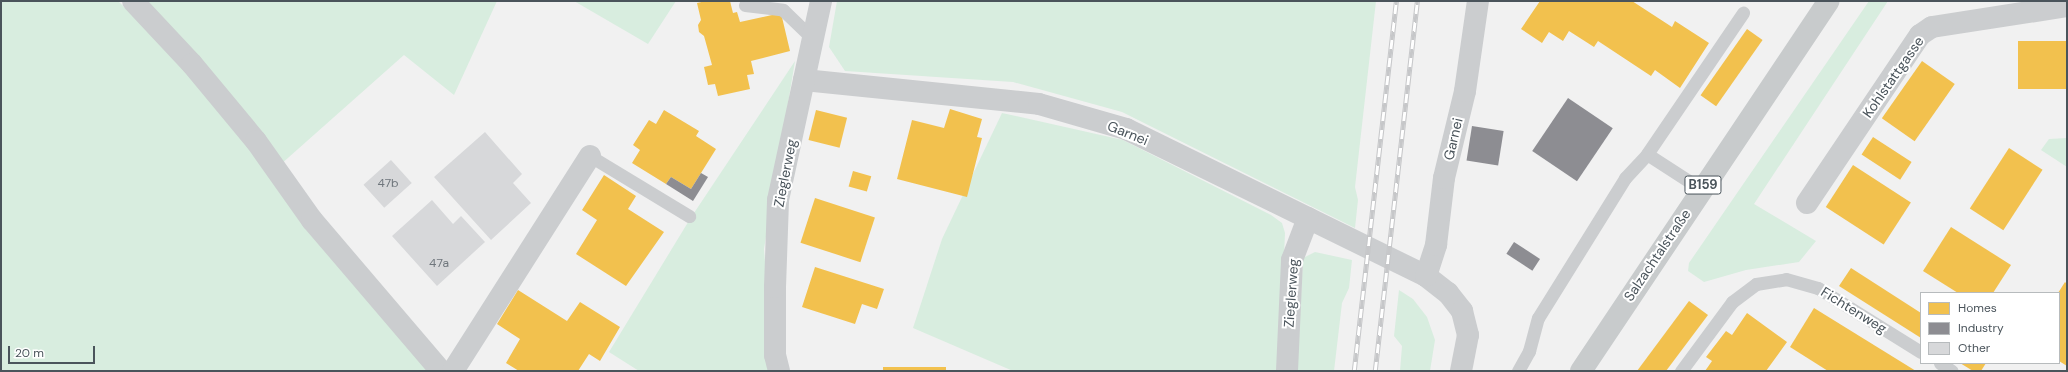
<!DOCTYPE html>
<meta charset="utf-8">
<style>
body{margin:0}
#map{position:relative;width:2068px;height:372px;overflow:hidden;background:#f1f1f1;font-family:"DM Sans",sans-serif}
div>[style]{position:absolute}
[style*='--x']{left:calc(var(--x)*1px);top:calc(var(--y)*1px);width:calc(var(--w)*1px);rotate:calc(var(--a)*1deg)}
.green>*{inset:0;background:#d8eddf}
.homes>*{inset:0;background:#f2c14e;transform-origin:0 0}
.industry>*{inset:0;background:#8d8d92;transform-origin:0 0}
.building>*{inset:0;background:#d7d8da;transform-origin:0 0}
.service>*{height:13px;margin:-6.5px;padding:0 6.5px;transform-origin:6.5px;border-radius:6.5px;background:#cbcdcf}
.minor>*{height:22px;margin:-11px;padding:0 11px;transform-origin:11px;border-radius:11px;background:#cbcdcf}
.primary>*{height:22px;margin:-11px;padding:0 11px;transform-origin:11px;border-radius:11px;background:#c8cbcc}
.rail>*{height:4.5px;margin-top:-2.25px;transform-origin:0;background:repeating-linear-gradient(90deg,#fff 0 9px,#c6c7c9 0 18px);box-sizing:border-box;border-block:1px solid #c6c7c9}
span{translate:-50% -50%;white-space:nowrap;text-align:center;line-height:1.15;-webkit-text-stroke:4px #fff;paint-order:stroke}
.number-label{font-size:12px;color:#6f767c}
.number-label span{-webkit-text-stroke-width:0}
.shield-label span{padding:1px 3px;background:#fff;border:1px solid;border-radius:3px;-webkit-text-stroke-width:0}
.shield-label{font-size:13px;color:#4a545b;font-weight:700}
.street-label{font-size:14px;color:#4a545b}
.frame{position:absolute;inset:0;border:2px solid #4a545b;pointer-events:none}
.legend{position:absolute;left:1920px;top:292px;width:140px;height:72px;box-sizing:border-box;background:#fff;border:1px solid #b7bbbd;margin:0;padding:5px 7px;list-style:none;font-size:12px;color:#4a545b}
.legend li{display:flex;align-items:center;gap:8px;height:20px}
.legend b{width:20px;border:1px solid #b7bbbd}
.scale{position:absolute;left:8px;top:346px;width:87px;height:18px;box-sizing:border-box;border:2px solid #4a545b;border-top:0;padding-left:5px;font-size:12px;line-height:14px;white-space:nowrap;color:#4a545b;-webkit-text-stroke:3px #fff;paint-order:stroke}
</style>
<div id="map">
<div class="green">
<div style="clip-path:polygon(1px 1px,118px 1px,185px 66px,429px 371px,1px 371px)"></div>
<div style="clip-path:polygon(142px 1px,497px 1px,454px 95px,404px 55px,280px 165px)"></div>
<div style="clip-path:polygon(574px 1px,676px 1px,648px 44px)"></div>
<div style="clip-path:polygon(837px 1px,1376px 1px,1355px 187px,1358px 200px,1355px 228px,1122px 112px,1013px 82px,845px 71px,829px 47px)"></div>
<div style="clip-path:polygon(1869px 1px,1888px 1px,1754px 204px,1816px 241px,1799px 262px,1746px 270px,1704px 282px,1688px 271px,1689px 263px)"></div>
<div style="clip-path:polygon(795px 61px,764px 249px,774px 371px,639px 371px,609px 352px,690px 219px)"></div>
<div style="clip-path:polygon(1002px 113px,1123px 140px,1271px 215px,1282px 223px,1285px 233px,1279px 371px,1013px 371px,913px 328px,942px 239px)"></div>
<div style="clip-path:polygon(2067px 138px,2067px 167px,2041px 150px,2049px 139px)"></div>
<div style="clip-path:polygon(1315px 252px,1352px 260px,1349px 288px,1342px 303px,1334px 371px,1297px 371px,1303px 258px)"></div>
<div style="clip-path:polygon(1399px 290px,1413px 299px,1427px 317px,1435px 340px,1430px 371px,1400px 371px,1402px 346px,1394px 336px)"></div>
</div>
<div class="homes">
<div style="clip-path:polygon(706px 1px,730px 1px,733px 13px,737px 12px,740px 22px,781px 13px,790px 51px,751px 61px,754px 74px,747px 75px,750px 89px,718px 96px,715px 84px,708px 85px,704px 67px,712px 65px,704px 36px,699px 32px,698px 25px,701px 20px,697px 3px)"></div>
<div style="clip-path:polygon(1540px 1px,1632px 1px,1672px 27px,1675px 21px,1709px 43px,1680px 88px,1655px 70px,1651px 76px,1598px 41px,1594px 47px,1569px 31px,1563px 41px,1549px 32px,1542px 43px,1521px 29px)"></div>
<div style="left:1747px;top:29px;width:19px;height:81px;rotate:35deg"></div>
<div style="left:2067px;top:41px;width:48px;height:49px;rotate:90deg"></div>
<div style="left:1922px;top:61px;width:40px;height:70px;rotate:35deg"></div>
<div style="clip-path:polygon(950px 109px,982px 119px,977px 137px,982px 138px,967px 197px,897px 179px,912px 120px,944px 128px)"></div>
<div style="clip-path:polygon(664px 110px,699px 131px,696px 136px,716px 149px,691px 189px,671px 177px,666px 184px,632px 163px,640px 150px,633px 145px,649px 120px,656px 124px)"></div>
<div style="left:816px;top:110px;width:32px;height:31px;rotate:14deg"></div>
<div style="left:1873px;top:137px;width:46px;height:21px;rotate:33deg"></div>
<div style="left:2009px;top:148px;width:40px;height:72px;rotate:33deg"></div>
<div style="left:1853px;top:165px;width:69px;height:50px;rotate:33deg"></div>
<div style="left:853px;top:171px;width:19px;height:16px;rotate:16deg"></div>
<div style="clip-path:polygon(604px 175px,636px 196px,628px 209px,664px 232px,626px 286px,576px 254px,597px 220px,582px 210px)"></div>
<div style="left:815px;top:198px;width:63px;height:47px;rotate:18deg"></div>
<div style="clip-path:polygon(1951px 227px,2011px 265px,1993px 293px,1958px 293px,1923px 271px)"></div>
<div style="clip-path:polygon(815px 267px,884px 289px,877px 309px,862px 304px,855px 324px,802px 307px)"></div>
<div style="clip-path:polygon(1851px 268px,1921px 313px,1921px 338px,1839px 286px)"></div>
<div style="clip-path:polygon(2065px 282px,2067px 284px,2067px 366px,2059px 361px,2058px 293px)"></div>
<div style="clip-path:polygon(518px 290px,567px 321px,580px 302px,620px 327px,600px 361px,589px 354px,578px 371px,519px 371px,506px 363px,520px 339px,497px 324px)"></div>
<div style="clip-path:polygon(1689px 301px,1708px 315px,1666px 371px,1637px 371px)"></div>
<div style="clip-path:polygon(1814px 308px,1916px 371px,1828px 371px,1790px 347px)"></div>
<div style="clip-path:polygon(1747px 313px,1787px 342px,1766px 371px,1705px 371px,1712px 361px,1706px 357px,1726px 331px,1732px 335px)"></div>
<div style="clip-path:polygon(1960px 363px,1986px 363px,1981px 371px,1973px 371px)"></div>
<div style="left:883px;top:367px;width:63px;height:4px"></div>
</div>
<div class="industry">
<div style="left:1568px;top:98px;width:54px;height:64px;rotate:34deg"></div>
<div style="left:1472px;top:126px;width:32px;height:35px;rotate:9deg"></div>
<div style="clip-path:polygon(701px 173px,708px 177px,693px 201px,666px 184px,671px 177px,691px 189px)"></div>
<div style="left:1514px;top:242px;width:31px;height:14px;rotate:33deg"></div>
</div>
<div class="building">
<div style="clip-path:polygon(485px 132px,522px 174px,513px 183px,531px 203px,491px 240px,434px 177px)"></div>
<div style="left:391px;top:160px;width:31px;height:37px;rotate:48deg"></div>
<div style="clip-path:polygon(432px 200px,453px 224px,461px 216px,485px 242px,437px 286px,392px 236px)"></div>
</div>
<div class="service">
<div style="--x:745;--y:5;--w:38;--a:7"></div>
<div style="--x:783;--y:10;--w:42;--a:44"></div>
<div style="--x:590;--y:156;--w:116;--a:31.2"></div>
<div style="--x:1701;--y:189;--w:64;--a:-147.1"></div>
<div style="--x:1647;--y:154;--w:171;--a:-55.8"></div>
<div style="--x:1940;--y:363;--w:14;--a:34"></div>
<div style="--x:1518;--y:371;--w:23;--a:-61"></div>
<div style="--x:1529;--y:351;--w:34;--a:-75"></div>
<div style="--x:1538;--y:318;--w:165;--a:-58.1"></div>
<div style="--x:1625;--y:178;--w:33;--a:-47"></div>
<div style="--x:1681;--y:371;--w:86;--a:-53.5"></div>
<div style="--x:1732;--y:302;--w:30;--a:-37"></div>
<div style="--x:1756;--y:284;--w:30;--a:-9"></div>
<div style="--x:1786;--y:279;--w:33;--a:16"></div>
<div style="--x:1818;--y:288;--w:121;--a:31.9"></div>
</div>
<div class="minor">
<div style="--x:133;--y:1;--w:86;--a:46.9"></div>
<div style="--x:192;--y:64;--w:100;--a:50.3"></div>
<div style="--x:256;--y:141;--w:97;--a:54.7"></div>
<div style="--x:312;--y:220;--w:199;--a:49.5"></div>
<div style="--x:804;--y:80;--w:236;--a:5.8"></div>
<div style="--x:1039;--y:104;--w:91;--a:16"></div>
<div style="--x:1126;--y:129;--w:334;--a:26.1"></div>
<div style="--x:1426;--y:276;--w:28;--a:38"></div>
<div style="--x:1448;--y:293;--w:23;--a:52"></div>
<div style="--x:1462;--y:311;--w:25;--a:76"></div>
<div style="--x:1468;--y:335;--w:37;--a:101"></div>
<div style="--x:1807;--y:203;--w:202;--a:-56.1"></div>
<div style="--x:1920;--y:35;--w:14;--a:-34"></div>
<div style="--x:1932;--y:27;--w:137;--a:-8.8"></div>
<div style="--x:1426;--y:276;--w:33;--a:-72"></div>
<div style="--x:1436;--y:245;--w:67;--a:-83.2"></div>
<div style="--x:1444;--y:178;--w:89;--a:-76.4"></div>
<div style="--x:1465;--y:91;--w:91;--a:-81.8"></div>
<div style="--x:453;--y:371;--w:255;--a:-57.5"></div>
<div style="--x:779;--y:371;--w:16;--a:-104"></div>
<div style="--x:775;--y:355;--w:68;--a:-90"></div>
<div style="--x:775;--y:287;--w:87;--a:-88"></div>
<div style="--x:778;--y:200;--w:204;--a:-77.8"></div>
<div style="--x:1287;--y:371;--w:111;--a:-87.4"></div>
<div style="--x:1292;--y:260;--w:45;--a:-69.1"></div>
</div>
<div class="primary">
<div style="--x:1581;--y:371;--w:445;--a:-56.2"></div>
</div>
<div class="rail">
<div style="--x:1354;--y:371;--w:372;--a:-83.5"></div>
<div style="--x:1375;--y:371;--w:372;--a:-83.5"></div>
</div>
<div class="number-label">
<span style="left:388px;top:184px">47b</span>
<span style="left:439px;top:264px">47a</span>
</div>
<div class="shield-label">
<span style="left:1703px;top:185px">B159</span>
</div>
<div class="street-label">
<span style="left:1893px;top:77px;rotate:-55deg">Kohlstattgasse</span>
<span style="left:1128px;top:133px;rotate:22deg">Garnei</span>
<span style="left:1453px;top:139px;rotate:-77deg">Garnei</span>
<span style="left:785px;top:173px;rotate:-79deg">Zieglerweg</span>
<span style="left:1657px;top:255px;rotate:-56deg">Salzachtalstraße</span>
<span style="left:1291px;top:293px;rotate:-86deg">Zieglerweg</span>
<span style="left:1854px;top:310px;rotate:32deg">Fichtenweg</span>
</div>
<div class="frame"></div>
<ul class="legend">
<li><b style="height:11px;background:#f2c14e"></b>Homes</li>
<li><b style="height:11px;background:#8d8d92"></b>Industry</li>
<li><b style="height:11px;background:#d7d8da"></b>Other</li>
</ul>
<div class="scale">20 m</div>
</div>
